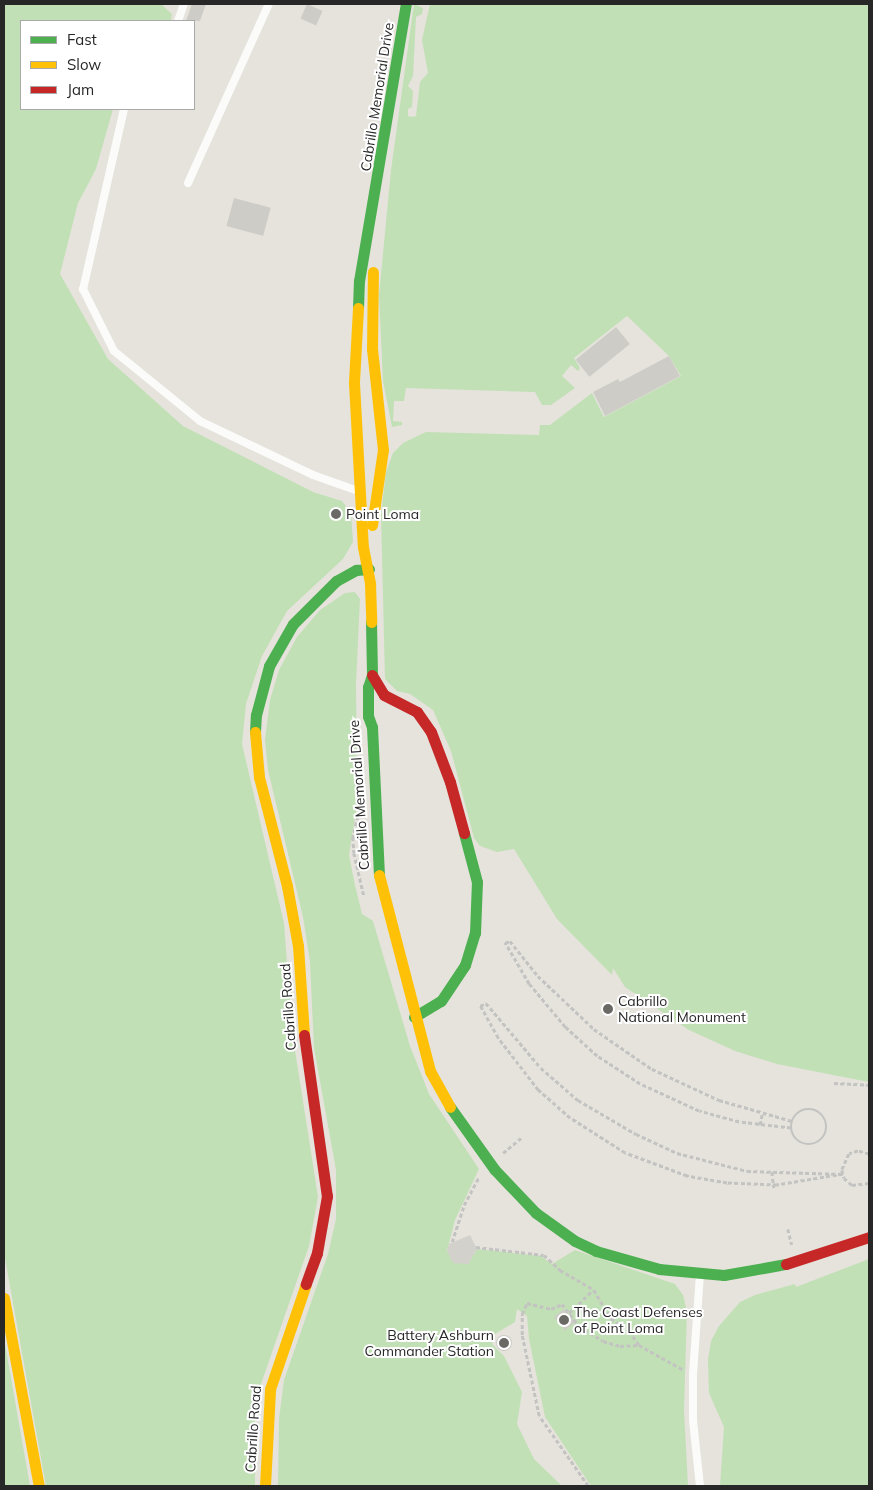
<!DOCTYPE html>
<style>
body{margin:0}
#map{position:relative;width:873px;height:1490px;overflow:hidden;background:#e5e3dc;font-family:Mulish,sans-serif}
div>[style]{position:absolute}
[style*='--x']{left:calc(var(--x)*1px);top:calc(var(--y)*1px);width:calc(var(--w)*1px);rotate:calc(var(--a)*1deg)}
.green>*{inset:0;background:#c2e0b6}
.plaza>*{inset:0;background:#d3d1cb}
.building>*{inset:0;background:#ceccc7;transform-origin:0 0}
.round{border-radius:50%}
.path>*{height:2.5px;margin-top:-1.25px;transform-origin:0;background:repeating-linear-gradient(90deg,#c3c3c2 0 4px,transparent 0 6.5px)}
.path>.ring{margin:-1.25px;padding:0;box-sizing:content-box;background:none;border:2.5px solid #c3c3c2;border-radius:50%}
.lane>*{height:8px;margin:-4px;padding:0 4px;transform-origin:4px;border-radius:4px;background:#fbfbfa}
.fast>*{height:11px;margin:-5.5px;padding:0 5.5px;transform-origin:5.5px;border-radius:5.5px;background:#4caf50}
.slow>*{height:11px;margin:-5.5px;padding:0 5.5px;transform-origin:5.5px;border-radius:5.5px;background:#ffc107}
.jam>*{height:11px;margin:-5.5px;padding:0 5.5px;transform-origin:5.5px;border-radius:5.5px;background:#c62828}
.dots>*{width:14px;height:14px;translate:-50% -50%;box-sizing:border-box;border:2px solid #fff;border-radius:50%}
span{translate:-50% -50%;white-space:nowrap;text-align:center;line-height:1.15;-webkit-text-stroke:4px #fff;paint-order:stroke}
.street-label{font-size:14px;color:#272727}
.poi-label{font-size:14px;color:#272727}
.left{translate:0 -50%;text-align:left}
.right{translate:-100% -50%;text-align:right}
.frame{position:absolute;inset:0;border:5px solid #272727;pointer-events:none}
.legend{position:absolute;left:20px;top:20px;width:175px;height:90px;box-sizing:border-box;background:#fff;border:1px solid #a9a9a9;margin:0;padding:6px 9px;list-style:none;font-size:15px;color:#272727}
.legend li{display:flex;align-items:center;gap:10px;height:25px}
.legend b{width:25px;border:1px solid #a9a9a9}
</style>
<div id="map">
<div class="green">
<div style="clip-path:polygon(4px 4px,161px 4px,172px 14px,171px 21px,21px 21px,21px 109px,113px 109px,96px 169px,78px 203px,60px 274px,108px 359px,183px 426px,313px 492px,342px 501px,351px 513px,353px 542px,343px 559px,287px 611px,262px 656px,246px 704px,242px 744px,284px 923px,292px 1031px,318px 1197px,309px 1246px,260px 1387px,255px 1418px,255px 1486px,46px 1486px,4px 1253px)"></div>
<div style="clip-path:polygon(414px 4px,423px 8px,422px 14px,416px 17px,413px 76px,408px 86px,413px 91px,412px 107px,408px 109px,408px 116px,412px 117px,416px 116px,420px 82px,428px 73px,422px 40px,430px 4px,869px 4px,869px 1082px,777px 1064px,735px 1051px,689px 1030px,625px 987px,613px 968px,612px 975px,557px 919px,514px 849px,497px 852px,480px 846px,474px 838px,451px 751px,433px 710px,410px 694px,397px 691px,385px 679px,381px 515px,386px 472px,393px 453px,403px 443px,426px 432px,539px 435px,540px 425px,550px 425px,592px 393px,604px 417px,681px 376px,669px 356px,627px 316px,574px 358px,580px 368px,578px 371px,571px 365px,562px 376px,575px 388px,551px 405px,542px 405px,535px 392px,406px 388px,404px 401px,394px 401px,393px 421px,402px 422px,402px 425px,392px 427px,383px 381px,379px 295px,391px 170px)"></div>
<div style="clip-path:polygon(355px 592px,360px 599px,356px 683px,357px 805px,349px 855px,355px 885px,362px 914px,373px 921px,410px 1046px,429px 1094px,479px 1169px,455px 1220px,447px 1251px,468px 1264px,477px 1249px,541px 1256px,552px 1264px,575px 1250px,675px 1284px,683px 1295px,687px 1311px,684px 1410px,688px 1486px,592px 1486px,589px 1483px,545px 1417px,529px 1339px,527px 1316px,517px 1309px,515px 1322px,495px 1334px,492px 1344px,504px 1356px,522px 1392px,517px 1424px,534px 1459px,562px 1486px,278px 1486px,279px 1419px,284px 1380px,328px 1254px,336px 1219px,336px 1170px,314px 1048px,310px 962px,303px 917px,268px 770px,265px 740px,270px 700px,279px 670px,297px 637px,320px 610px,345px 593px)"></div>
<div style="clip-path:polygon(869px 1259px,869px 1486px,720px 1486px,724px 1427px,709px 1393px,708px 1360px,711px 1341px,719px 1326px,740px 1302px,755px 1295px,795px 1284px,796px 1287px)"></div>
<div style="clip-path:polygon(4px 1338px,30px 1486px,4px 1486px)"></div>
</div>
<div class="plaza">
<div style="clip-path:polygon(470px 1235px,477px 1249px,468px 1264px,453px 1263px,447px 1251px,449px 1244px)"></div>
</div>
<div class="building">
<div style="clip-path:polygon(192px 4px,206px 4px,200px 21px,186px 21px)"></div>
<div style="left:307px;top:4px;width:17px;height:16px;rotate:24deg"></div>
<div style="left:234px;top:198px;width:38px;height:29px;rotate:15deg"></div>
<div style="left:616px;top:327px;width:22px;height:52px;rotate:51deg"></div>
<div style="clip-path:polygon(669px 356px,680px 376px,605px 416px,593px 392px,618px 379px,620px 382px)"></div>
<div style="left:564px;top:1309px;width:17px;height:13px;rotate:50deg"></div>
<div class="round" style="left:496px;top:1335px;width:16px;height:16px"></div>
</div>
<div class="path">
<div style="--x:358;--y:816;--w:22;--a:103"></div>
<div style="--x:353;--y:837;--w:16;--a:86"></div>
<div style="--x:354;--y:853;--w:44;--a:76.9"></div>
<div style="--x:486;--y:1003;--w:85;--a:49.8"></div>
<div style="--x:541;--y:1068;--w:49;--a:40.9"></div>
<div style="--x:578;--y:1100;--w:67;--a:30.4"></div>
<div style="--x:636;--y:1134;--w:45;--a:24.9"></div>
<div style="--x:677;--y:1153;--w:72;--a:14.4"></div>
<div style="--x:747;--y:1171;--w:96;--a:1.8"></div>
<div style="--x:843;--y:1174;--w:67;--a:170.5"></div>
<div style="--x:777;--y:1185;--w:50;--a:-177.7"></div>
<div style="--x:727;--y:1183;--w:41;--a:-170.1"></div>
<div style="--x:687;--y:1176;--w:66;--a:-159.6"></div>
<div style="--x:625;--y:1153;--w:65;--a:-147.5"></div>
<div style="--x:570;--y:1118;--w:43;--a:-138.8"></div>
<div style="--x:538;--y:1090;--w:66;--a:-127.6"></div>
<div style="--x:498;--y:1038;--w:37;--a:-119"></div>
<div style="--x:480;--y:1006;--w:7;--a:-27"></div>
<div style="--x:834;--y:1083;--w:35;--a:3"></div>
<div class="ring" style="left:791px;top:1109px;width:33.5px;height:33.5px"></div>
<div style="--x:760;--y:1125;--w:11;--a:-80"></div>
<div style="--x:791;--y:1128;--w:52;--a:-173.4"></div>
<div style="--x:739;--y:1122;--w:41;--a:-164.6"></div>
<div style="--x:699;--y:1111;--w:65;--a:-155.4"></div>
<div style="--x:640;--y:1084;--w:51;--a:-146.9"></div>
<div style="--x:597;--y:1056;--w:43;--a:-137.8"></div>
<div style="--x:565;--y:1027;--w:56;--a:-129.9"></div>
<div style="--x:529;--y:984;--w:48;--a:-120.3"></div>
<div style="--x:505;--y:943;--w:5;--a:-22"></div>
<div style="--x:510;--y:941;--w:45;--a:51.3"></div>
<div style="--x:538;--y:976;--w:77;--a:43.4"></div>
<div style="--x:594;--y:1029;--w:70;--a:34.6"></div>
<div style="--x:652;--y:1069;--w:74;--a:24.8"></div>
<div style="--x:719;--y:1100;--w:76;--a:16"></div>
<div style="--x:503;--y:1153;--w:26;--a:-40"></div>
<div style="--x:869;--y:1154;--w:11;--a:-165"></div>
<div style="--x:858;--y:1151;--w:9;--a:162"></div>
<div style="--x:849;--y:1154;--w:17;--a:114"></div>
<div style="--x:842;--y:1170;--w:8;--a:76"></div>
<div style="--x:844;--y:1178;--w:11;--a:41"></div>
<div style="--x:852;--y:1185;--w:17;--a:-7"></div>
<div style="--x:772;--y:1172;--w:16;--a:83"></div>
<div style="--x:788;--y:1229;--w:16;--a:76"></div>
<div style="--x:452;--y:1242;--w:39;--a:-72"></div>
<div style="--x:464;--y:1205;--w:32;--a:-62"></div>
<div style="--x:476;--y:1247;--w:68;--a:6.7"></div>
<div style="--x:544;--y:1255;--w:22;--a:43"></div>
<div style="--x:560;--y:1270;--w:39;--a:30"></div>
<div style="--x:594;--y:1290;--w:33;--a:59"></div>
<div style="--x:611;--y:1318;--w:22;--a:36"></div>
<div style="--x:629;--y:1331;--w:17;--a:54"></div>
<div style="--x:639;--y:1345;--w:51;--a:29.1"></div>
<div style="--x:569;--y:1313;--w:33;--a:-44"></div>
<div style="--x:588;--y:1486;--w:85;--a:-125"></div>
<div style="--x:539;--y:1416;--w:83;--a:-101.9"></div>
<div style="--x:522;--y:1335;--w:21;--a:-90"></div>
<div style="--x:522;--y:1314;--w:12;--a:-66"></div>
<div style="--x:527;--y:1303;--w:25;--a:14"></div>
<div style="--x:551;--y:1309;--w:12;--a:-24"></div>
<div style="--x:562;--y:1304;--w:28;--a:52"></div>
<div style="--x:579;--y:1326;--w:28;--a:32"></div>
<div style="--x:603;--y:1341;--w:18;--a:16"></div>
<div style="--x:620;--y:1346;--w:19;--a:-3"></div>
</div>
<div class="lane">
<div style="--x:178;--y:21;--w:18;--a:-71"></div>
<div style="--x:124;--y:109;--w:185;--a:102.8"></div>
<div style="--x:83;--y:289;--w:69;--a:63.4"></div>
<div style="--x:114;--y:351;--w:111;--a:39.1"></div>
<div style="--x:200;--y:421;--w:125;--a:25.5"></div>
<div style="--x:313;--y:475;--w:48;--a:19.6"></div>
<div style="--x:188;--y:183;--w:196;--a:-65.7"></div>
<div style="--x:700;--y:1486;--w:66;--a:-96.1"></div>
<div style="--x:693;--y:1420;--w:46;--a:-90"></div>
<div style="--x:693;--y:1374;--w:100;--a:-86"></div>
</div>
<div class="fast">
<div style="--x:358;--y:308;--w:27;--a:-88"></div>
<div style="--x:359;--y:281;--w:281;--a:-80.4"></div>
<div style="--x:371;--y:622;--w:53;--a:88.9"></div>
<div style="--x:372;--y:675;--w:13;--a:108"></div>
<div style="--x:368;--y:687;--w:29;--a:90"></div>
<div style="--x:368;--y:716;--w:12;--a:70"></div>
<div style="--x:372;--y:727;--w:148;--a:87.3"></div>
<div style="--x:255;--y:732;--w:17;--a:-87"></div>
<div style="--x:256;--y:715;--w:51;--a:-75.1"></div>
<div style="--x:269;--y:666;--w:48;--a:-60.3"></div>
<div style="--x:293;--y:624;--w:61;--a:-45"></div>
<div style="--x:336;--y:581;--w:23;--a:-29"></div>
<div style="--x:356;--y:570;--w:13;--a:-4"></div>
<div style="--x:414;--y:1017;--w:31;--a:-31"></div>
<div style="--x:441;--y:1001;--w:43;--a:-56.3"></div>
<div style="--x:465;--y:965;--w:34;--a:-73"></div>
<div style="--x:475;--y:933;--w:51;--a:-87.8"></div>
<div style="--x:477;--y:882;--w:51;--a:-104.9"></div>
<div style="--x:450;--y:1107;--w:77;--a:54.5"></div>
<div style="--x:495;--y:1170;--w:59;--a:46.4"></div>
<div style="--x:536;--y:1213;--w:48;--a:35.7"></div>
<div style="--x:575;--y:1241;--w:23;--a:25"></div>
<div style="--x:596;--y:1251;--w:66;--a:15.9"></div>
<div style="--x:659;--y:1269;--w:65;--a:5.3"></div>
<div style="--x:724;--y:1275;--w:63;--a:-10.1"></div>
</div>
<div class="slow">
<div style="--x:358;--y:308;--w:75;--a:93.1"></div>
<div style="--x:354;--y:383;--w:164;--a:86.9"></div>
<div style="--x:363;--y:547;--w:38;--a:79"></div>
<div style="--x:370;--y:584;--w:38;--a:88"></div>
<div style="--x:372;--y:525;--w:76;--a:-81.7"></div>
<div style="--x:383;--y:450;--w:102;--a:-96.2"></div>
<div style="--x:372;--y:349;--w:77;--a:-89.3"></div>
<div style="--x:255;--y:732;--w:45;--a:84.9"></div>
<div style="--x:259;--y:777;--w:113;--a:75.6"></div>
<div style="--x:287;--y:886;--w:61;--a:79.6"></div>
<div style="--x:298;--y:946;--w:89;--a:86.1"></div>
<div style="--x:379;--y:875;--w:203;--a:75.4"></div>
<div style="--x:430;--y:1071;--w:41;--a:60.9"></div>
<div style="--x:4;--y:1298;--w:191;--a:79.5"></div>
<div style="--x:265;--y:1486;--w:97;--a:-87"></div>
<div style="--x:270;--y:1389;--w:111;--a:-71.1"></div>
</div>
<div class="jam">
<div style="--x:372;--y:675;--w:23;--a:59"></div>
<div style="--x:384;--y:695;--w:37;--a:27"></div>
<div style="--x:417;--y:712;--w:24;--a:55"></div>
<div style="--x:431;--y:732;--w:53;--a:69.2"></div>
<div style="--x:450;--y:782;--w:53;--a:74.6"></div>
<div style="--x:304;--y:1035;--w:163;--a:81.9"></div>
<div style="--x:327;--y:1196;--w:58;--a:100"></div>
<div style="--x:317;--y:1253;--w:33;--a:110"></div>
<div style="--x:786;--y:1264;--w:87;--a:-18"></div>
</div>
<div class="dots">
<div style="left:336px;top:514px;background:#6a6966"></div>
<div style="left:608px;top:1009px;background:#6a6966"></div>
<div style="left:564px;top:1320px;background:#6a6966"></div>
<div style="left:504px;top:1343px;background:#6a6966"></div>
</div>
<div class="street-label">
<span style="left:377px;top:97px;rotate:-81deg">Cabrillo Memorial Drive</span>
<span style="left:359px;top:795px;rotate:-94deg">Cabrillo Memorial Drive</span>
<span style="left:288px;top:1007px;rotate:-94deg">Cabrillo Road</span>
<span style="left:253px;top:1429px;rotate:-86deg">Cabrillo Road</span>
</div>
<div class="poi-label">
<span class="left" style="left:346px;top:514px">Point Loma</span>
<span class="left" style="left:618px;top:1009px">Cabrillo<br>National Monument</span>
<span class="left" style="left:574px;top:1320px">The Coast Defenses<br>of Point Loma</span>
<span class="right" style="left:494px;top:1343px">Battery Ashburn<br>Commander Station</span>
</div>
<div class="frame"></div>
<ul class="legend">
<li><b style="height:6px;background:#4caf50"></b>Fast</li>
<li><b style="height:6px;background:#ffc107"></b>Slow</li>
<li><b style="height:6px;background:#c62828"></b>Jam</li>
</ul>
</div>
